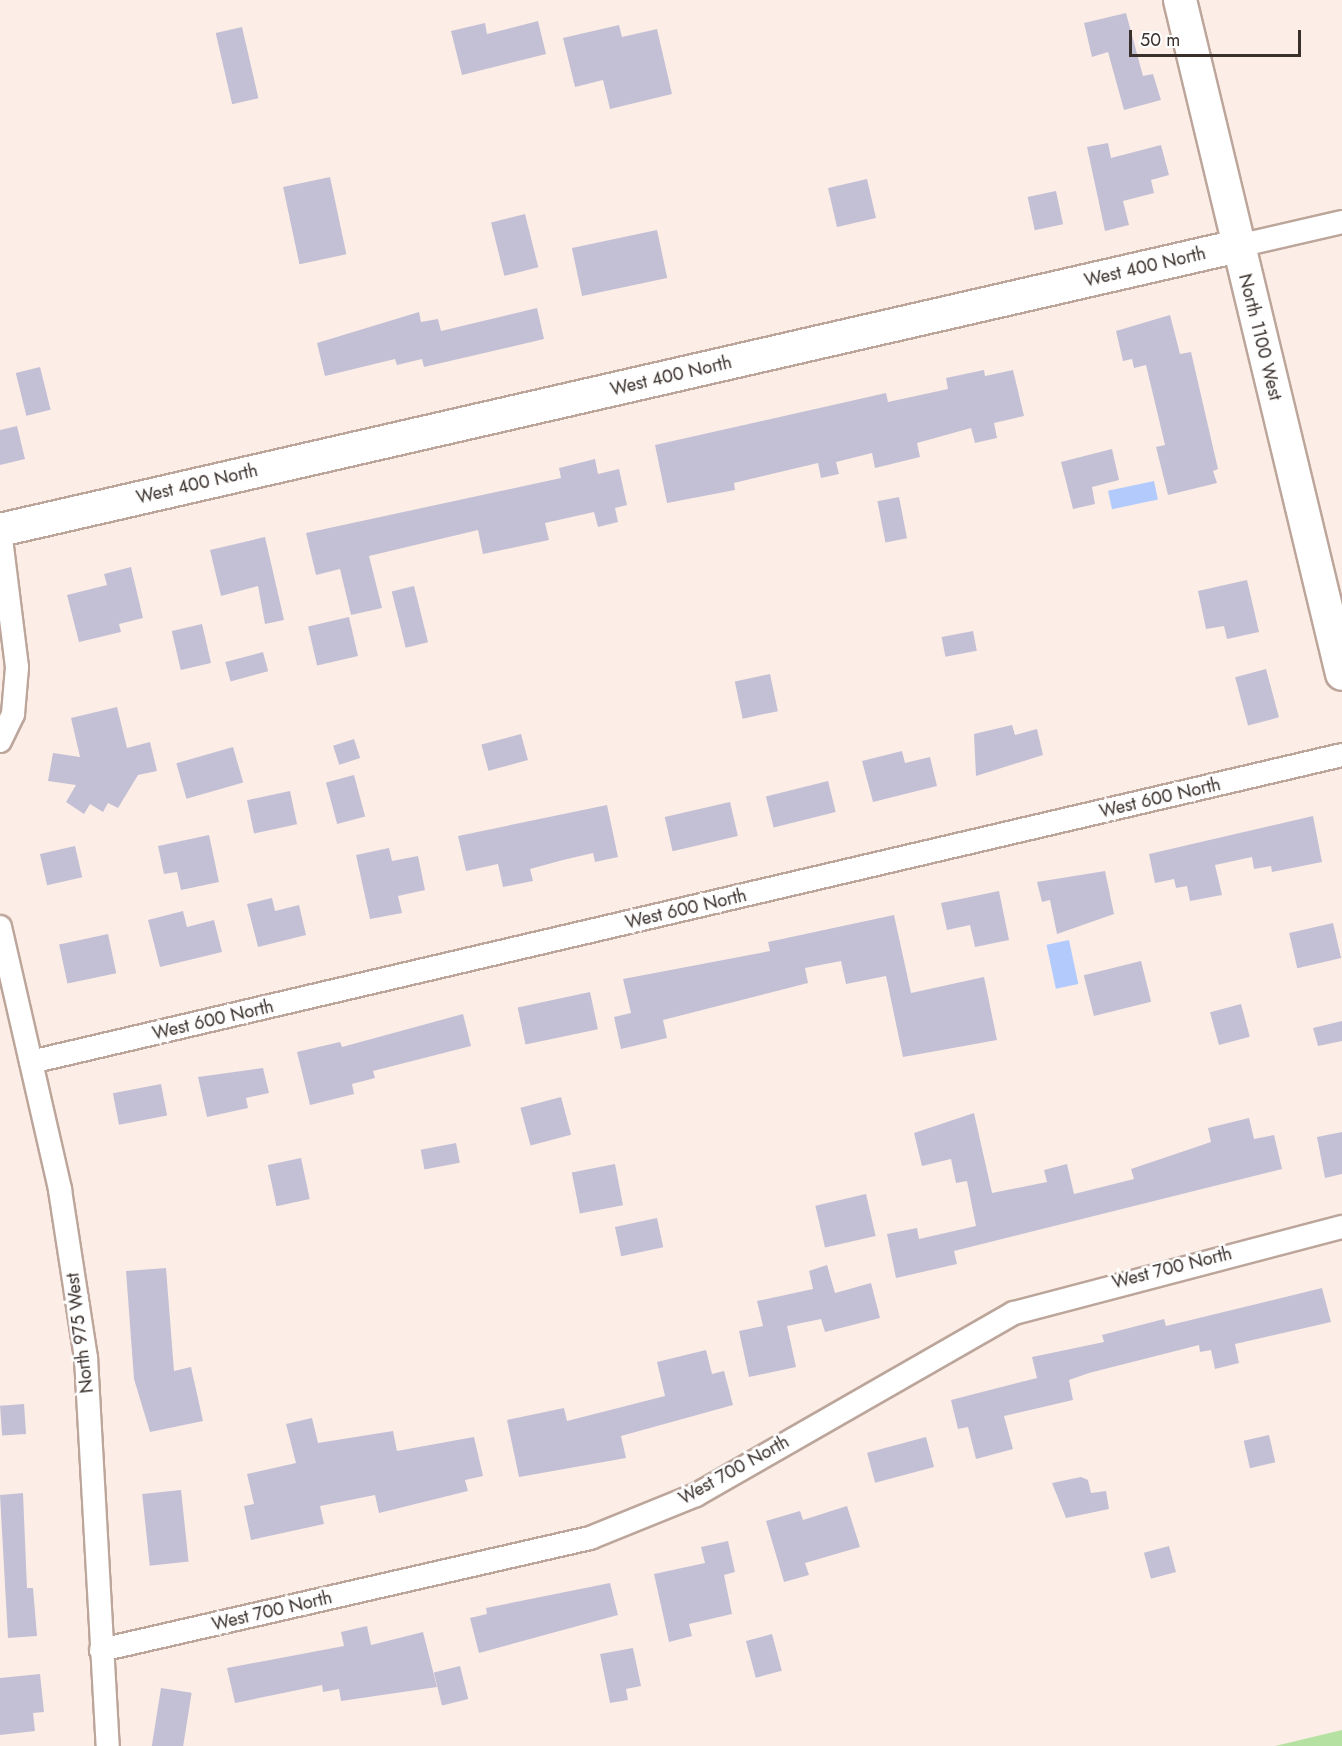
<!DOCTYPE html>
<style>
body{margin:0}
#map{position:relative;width:1342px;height:1746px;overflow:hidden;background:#fceee6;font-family:Jost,sans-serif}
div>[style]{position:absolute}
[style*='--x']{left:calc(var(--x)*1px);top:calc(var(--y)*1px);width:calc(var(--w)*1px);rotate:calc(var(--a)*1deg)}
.green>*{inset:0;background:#b5e1a2}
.water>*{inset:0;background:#b3cafc;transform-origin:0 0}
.building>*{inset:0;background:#c3c0d6;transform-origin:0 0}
.roads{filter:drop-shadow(2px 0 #bca59a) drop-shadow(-2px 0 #bca59a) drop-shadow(0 2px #bca59a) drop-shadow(0 -2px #bca59a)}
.street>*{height:22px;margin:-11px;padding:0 11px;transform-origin:11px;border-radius:11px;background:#fff}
.secondary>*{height:32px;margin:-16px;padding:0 16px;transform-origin:16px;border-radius:16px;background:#fff}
span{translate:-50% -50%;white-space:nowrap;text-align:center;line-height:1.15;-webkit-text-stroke:5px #fefefe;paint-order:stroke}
.street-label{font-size:18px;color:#39302c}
.scale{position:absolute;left:1129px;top:30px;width:172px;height:27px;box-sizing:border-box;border:3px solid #39302c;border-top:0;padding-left:8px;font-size:18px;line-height:21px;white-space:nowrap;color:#39302c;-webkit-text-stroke:4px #fefefe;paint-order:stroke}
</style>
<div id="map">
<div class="green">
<div style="clip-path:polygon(1342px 1730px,1342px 1746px,1275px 1746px)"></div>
</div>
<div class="water">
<div style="left:1154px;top:481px;width:19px;height:47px;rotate:78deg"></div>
<div style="left:1069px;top:940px;width:45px;height:23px;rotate:78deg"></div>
</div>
<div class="building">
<div style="clip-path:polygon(1126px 13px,1143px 76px,1153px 74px,1161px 100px,1124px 110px,1108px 52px,1092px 57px,1084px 23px)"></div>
<div style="clip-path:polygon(538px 21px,546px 54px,462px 75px,451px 31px,485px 23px,487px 34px)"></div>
<div style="clip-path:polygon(619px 25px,622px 37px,657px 29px,672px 94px,610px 109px,603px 80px,575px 87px,563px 38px)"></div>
<div style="left:242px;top:27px;width:73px;height:27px;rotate:77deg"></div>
<div style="clip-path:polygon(1108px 143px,1111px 158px,1161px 145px,1169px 175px,1151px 180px,1154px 193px,1123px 201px,1129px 225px,1105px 231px,1087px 147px)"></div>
<div style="left:330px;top:177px;width:79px;height:48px;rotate:78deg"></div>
<div style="left:867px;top:179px;width:40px;height:40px;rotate:77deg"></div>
<div style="left:1056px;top:191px;width:34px;height:29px;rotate:78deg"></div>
<div style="left:525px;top:214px;width:55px;height:35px;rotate:76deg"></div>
<div style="left:657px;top:230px;width:49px;height:87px;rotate:78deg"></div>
<div style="clip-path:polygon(537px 308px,544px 339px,424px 367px,422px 359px,397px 365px,395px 359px,325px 376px,317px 343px,419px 312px,421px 322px,438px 319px,441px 331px)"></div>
<div style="clip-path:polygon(1170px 315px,1180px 354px,1191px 352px,1218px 469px,1213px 471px,1217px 483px,1168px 495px,1156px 447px,1165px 445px,1146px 365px,1134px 368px,1132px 359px,1123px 361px,1116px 331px)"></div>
<div style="left:40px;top:367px;width:44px;height:25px;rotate:76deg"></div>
<div style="clip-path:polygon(984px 370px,985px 376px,1013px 370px,1024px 416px,994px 423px,997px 438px,975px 443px,971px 428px,917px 443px,920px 457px,875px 468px,872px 453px,836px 462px,839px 474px,821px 478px,818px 463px,734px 483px,735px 490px,667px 503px,655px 445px,886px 393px,888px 402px,948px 389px,946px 378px)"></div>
<div style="clip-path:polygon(17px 426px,25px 459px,0 465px,0 430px)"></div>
<div style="clip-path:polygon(1112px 449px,1119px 480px,1092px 487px,1095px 504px,1073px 509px,1061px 462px)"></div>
<div style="clip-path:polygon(595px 459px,598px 474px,619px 469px,627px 505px,615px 508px,618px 522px,598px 527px,594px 512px,545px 523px,549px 540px,483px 554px,478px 530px,369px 556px,382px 608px,351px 615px,340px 569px,316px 575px,306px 533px,561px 478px,559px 468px)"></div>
<div style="left:899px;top:497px;width:42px;height:22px;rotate:79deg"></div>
<div style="clip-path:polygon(265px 537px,284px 620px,265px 624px,258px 586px,221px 596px,210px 550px)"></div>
<div style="clip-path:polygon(131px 567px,143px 618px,119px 624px,121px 632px,79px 642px,67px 595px,107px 585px,104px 574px)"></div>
<div style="clip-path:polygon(1247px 580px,1259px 632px,1227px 639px,1224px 626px,1206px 629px,1198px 591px)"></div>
<div style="left:414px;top:586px;width:58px;height:23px;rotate:76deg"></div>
<div style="left:349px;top:617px;width:40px;height:42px;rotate:77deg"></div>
<div style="left:202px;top:624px;width:40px;height:31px;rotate:77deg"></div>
<div style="left:973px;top:631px;width:20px;height:32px;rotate:79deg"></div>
<div style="left:263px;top:652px;width:20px;height:39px;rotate:75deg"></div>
<div style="left:1266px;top:669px;width:50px;height:32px;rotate:75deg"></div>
<div style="left:770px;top:674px;width:38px;height:36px;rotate:78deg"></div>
<div style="clip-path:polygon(117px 707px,127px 748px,150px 742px,157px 771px,138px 775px,118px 808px,108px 803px,103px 812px,90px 804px,84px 814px,66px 802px,76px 785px,48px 781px,53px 753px,80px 757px,71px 718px)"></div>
<div style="clip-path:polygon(1012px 725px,1015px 735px,1037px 729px,1043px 755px,976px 776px,974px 734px)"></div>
<div style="left:521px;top:734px;width:27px;height:41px;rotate:75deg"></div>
<div style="left:354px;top:739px;width:20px;height:22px;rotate:72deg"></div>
<div style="left:233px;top:747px;width:37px;height:59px;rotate:74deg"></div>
<div style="clip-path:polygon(902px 751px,905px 763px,930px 757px,937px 786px,873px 802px,862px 761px)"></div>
<div style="left:354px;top:775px;width:43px;height:29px;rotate:75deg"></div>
<div style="left:828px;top:781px;width:32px;height:64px;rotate:76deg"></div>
<div style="left:290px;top:791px;width:34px;height:44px;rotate:78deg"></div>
<div style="left:730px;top:802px;width:35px;height:67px;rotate:77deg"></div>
<div style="clip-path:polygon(607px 805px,618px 857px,595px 862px,593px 853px,563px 860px,530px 869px,533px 881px,503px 887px,498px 864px,466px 871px,458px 836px)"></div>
<div style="clip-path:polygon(1313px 816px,1322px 862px,1272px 872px,1271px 866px,1254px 869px,1252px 857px,1215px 865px,1222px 895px,1190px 901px,1187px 886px,1176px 888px,1174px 879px,1155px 883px,1149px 854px)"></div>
<div style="clip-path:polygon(209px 835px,219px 882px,181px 890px,177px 872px,164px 874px,158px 846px)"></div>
<div style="left:75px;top:846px;width:32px;height:36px;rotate:77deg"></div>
<div style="clip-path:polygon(389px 848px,392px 861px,418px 856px,425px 890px,398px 896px,402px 913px,370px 919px,356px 855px)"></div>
<div style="clip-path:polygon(1105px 871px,1114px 914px,1057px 934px,1050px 900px,1042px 902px,1037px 882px)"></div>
<div style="clip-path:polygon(999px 891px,1009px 940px,975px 947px,970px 925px,947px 930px,941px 903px)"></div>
<div style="clip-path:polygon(272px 898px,275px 911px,299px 905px,306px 935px,258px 947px,247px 904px)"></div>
<div style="clip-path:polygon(183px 911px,187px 927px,214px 920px,222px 952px,160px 967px,148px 920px)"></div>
<div style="clip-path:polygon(894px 915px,911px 993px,984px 977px,997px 1040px,903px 1057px,886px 976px,846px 984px,841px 961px,805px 968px,808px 983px,663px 1020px,667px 1038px,621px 1049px,614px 1017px,631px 1013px,623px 979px,770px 951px,768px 942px)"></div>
<div style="left:1333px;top:923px;width:36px;height:45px;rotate:77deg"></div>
<div style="left:108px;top:934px;width:40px;height:50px;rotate:78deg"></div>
<div style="left:1141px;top:961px;width:42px;height:59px;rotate:76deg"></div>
<div style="left:590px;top:992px;width:38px;height:74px;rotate:78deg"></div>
<div style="left:1241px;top:1004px;width:34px;height:32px;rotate:75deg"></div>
<div style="clip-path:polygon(463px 1014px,471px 1046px,373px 1071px,375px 1078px,352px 1084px,354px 1094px,310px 1105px,297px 1052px,340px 1042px,342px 1047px)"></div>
<div style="clip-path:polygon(1342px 1021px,1342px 1041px,1318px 1046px,1313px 1028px)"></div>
<div style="clip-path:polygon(263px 1068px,269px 1093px,246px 1098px,248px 1108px,207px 1117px,198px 1077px)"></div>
<div style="left:161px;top:1084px;width:32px;height:49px;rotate:79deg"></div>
<div style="left:561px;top:1097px;width:39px;height:42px;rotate:75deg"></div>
<div style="clip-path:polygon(974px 1113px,992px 1193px,1047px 1182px,1044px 1170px,1067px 1164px,1074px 1194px,1134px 1179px,1131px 1169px,1211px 1142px,1208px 1128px,1249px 1118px,1254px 1139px,1274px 1135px,1282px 1169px,954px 1251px,957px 1264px,896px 1278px,887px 1234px,917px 1228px,919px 1239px,976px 1226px,967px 1181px,956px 1183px,951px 1159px,922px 1166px,914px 1133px)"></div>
<div style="clip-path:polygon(1342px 1132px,1342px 1174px,1325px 1178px,1317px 1137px)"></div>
<div style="left:456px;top:1143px;width:20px;height:36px;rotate:79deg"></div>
<div style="left:301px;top:1158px;width:42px;height:34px;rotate:78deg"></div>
<div style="left:615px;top:1164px;width:42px;height:44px;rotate:79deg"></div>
<div style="left:866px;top:1194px;width:43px;height:52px;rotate:77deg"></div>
<div style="left:657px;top:1218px;width:30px;height:43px;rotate:78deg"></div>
<div style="clip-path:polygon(827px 1265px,835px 1293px,871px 1283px,880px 1318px,825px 1332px,821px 1319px,787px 1326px,796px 1367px,749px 1377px,739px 1331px,763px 1326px,757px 1301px,813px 1289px,809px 1271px)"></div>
<div style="clip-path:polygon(166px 1268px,174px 1371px,191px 1367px,203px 1421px,150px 1432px,134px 1379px,126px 1271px)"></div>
<div style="clip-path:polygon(1322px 1288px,1331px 1322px,1235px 1344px,1239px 1363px,1215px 1369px,1211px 1350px,1200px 1352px,1199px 1345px,1089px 1373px,1069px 1380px,1073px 1400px,1004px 1416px,1013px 1449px,976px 1459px,968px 1427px,958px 1429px,951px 1400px,1037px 1378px,1032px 1357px,1104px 1342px,1102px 1335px,1164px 1319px,1166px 1326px)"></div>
<div style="clip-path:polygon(706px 1350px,712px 1374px,724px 1371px,733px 1405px,621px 1436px,626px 1458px,519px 1477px,507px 1420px,564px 1408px,567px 1421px,665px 1396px,657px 1362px)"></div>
<div style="left:24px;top:1404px;width:30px;height:24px;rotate:86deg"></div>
<div style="clip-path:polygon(312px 1418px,318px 1443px,393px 1431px,397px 1451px,474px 1437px,483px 1476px,465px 1480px,468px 1491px,379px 1513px,375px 1495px,320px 1506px,324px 1524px,251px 1540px,244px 1506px,254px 1504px,247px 1474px,296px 1463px,286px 1424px)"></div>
<div style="left:1269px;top:1435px;width:28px;height:26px;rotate:77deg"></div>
<div style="left:926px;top:1437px;width:31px;height:61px;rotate:75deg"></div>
<div style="clip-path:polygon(1081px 1477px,1088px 1480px,1091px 1493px,1106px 1491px,1109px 1509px,1066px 1518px,1052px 1483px)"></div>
<div style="left:181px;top:1490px;width:72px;height:39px;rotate:84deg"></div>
<div style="clip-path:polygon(23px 1493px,27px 1588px,33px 1588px,37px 1636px,8px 1638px,0 1495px)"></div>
<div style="clip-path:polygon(847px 1506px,860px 1547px,805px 1563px,809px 1575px,784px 1582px,766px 1521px,800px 1511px,803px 1520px)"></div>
<div style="clip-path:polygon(728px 1541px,735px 1572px,724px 1575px,732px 1614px,689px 1624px,692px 1636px,669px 1642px,654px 1574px,705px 1563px,701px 1547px)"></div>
<div style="left:1169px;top:1546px;width:27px;height:26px;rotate:75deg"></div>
<div style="clip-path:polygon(610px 1583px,618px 1615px,479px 1653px,470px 1618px,487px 1614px,486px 1608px)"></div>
<div style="clip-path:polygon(367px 1626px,371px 1645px,423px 1632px,437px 1687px,341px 1701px,339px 1689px,323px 1692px,322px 1685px,235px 1703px,227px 1668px,344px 1646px,341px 1632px)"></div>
<div style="left:772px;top:1634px;width:38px;height:27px;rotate:75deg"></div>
<div style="clip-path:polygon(633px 1648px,641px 1686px,626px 1689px,628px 1700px,610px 1703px,600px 1654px)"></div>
<div style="left:460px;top:1666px;width:34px;height:27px;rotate:76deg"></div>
<div style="clip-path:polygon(40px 1674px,44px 1712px,33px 1713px,35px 1731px,0 1735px,0 1678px)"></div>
<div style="left:161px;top:1688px;width:31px;height:59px;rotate:9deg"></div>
</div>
<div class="roads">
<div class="street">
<div style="--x:1238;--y:246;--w:107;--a:-13"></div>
<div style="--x:0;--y:741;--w:30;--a:-64"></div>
<div style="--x:13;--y:714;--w:47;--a:-85.1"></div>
<div style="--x:17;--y:667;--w:138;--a:-97.1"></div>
<div style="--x:0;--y:927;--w:270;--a:77.1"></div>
<div style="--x:60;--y:1190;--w:170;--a:81.2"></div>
<div style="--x:86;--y:1358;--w:389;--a:86.8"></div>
<div style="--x:31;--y:1062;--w:1346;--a:-13.18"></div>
<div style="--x:101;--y:1650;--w:502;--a:-12.9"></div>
<div style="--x:590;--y:1538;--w:114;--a:-22.1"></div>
<div style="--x:696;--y:1495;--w:366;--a:-29.8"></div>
<div style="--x:1014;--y:1313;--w:339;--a:-14.7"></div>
</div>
<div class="secondary">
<div style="--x:1180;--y:0;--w:693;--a:76.48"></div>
<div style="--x:0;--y:530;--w:1270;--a:-12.92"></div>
</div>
</div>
<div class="street-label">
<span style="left:1145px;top:267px;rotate:-13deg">West 400 North</span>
<span style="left:1260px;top:337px;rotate:76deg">North 1100 West</span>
<span style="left:671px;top:376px;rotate:-13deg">West 400 North</span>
<span style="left:197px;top:484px;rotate:-13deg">West 400 North</span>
<span style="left:1160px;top:798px;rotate:-13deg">West 600 North</span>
<span style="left:686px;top:909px;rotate:-13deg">West 600 North</span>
<span style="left:213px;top:1020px;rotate:-13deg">West 600 North</span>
<span style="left:1172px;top:1268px;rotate:-14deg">West 700 North</span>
<span style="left:80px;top:1333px;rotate:-97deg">North 975 West</span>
<span style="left:734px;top:1470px;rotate:-29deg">West 700 North</span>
<span style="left:272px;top:1611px;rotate:-13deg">West 700 North</span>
</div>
<div class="scale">50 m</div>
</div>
